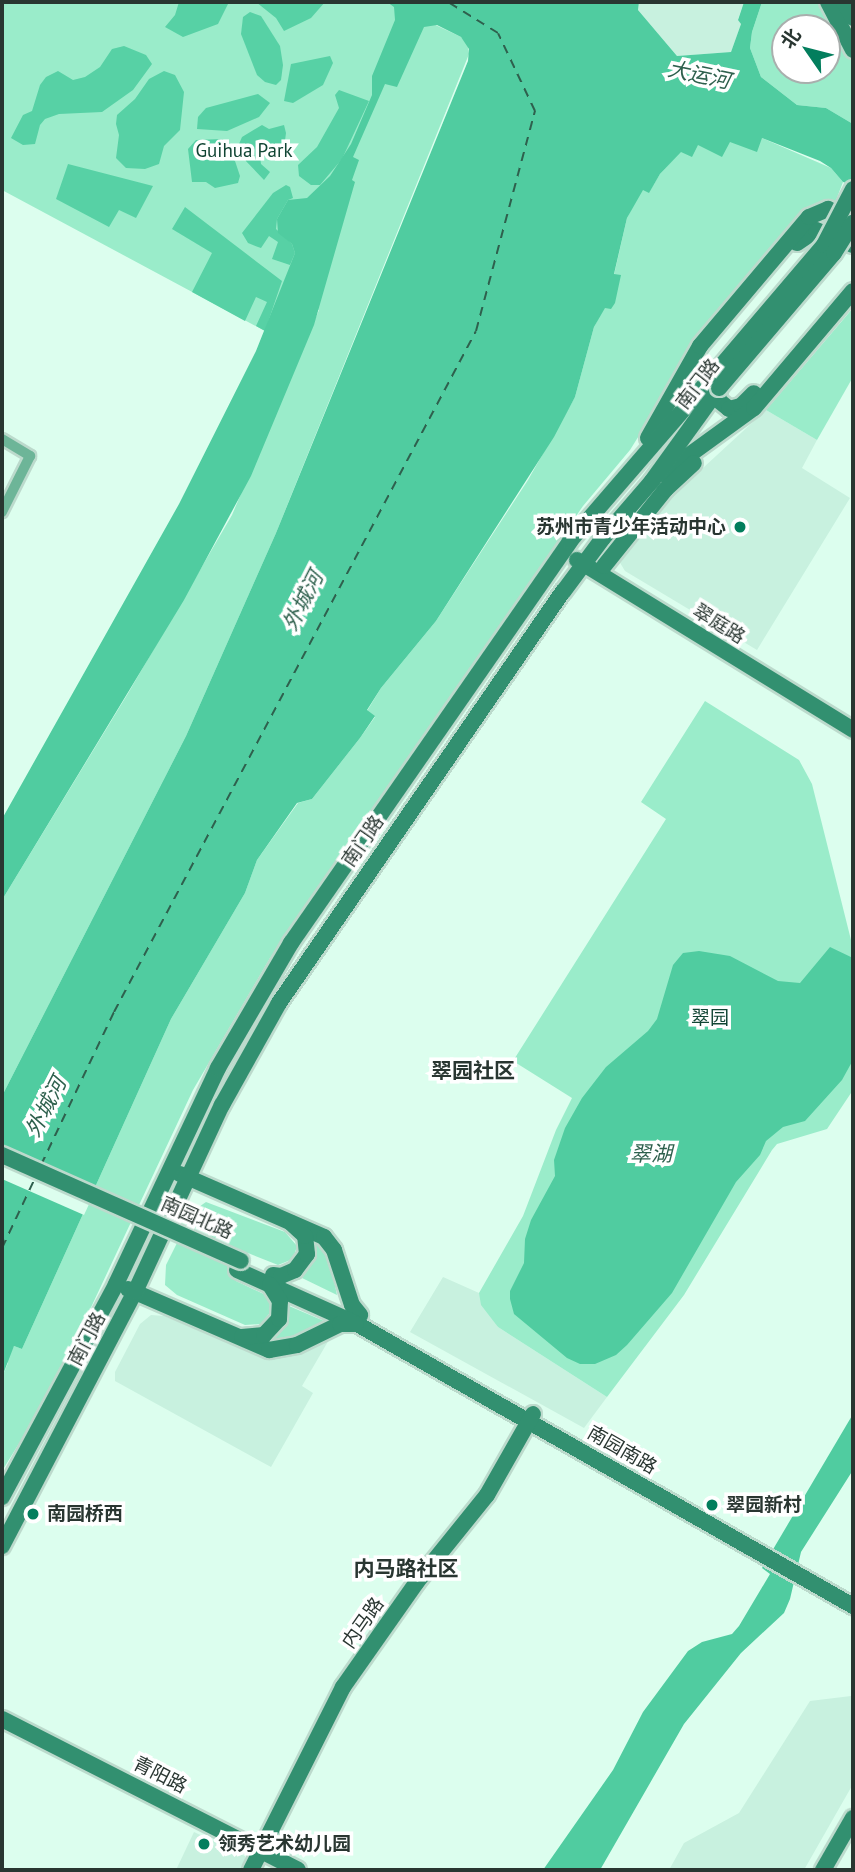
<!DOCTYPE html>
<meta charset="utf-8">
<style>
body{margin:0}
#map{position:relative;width:855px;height:1872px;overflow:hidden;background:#dcfeee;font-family:"PT Sans","Noto Sans SC",sans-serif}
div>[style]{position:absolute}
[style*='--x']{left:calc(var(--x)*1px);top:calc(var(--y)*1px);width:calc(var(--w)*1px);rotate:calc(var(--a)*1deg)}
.built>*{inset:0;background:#c8f1df}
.green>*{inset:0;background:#9aecca}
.forest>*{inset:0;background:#57d1a5}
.water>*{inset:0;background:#50cca0}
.pier>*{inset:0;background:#dcfeee}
.ferry>*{height:2px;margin-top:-1px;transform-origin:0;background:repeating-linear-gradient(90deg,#2e604d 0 9px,transparent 0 16px)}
.roads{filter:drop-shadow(2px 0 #bcdacc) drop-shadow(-2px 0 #bcdacc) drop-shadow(0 2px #bcdacc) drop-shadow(0 -2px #bcdacc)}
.street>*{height:10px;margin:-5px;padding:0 5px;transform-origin:5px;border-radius:5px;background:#6db598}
.secondary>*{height:16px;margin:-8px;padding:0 8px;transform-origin:8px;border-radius:8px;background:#329070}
.bridges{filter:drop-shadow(2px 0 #bcdacc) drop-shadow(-2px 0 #bcdacc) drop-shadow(0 2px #bcdacc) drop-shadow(0 -2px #bcdacc)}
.secondary-bridge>*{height:16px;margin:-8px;padding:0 8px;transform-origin:8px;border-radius:8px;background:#329070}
.dots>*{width:19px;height:19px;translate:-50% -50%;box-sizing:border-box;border:4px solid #fff;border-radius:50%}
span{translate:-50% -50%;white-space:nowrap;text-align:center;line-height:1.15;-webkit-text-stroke:7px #fff;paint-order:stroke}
.park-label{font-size:19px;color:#114534}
.street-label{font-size:19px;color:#293631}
.poi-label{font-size:19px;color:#293631;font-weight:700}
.right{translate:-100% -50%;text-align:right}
.left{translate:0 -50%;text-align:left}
.water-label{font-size:21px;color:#2e604d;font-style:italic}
.neighbourhood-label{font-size:21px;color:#293631;font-weight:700}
.frame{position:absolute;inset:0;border:4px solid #293631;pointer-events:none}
.north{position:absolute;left:771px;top:14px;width:70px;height:70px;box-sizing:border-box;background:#fff;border:2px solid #a9afad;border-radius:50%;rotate:305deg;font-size:19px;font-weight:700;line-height:28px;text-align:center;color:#293631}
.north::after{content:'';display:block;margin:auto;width:24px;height:32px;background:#037e5d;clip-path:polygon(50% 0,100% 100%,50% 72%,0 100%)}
</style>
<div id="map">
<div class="built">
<div style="clip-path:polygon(639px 2px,744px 2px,738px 19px,741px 24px,731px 52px,677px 56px,638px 10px)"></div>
<div style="clip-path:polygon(766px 410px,817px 440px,802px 468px,850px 498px,757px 650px,625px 571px,619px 561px,678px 491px)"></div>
<div style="clip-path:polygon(443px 1277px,479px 1293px,498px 1327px,607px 1397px,584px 1428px,410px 1332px)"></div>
<div style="clip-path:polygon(151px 1315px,164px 1316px,269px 1357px,282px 1357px,330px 1338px,302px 1386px,313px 1393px,271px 1467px,115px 1381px,115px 1372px,140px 1324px)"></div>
<div style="clip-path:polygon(853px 1693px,853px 1784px,804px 1870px,669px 1870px,684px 1843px,739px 1813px,810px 1701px,851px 1696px)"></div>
<div style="clip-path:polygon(194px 1832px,245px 1856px,246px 1870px,176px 1870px)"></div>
</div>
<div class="green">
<div style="clip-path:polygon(2px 2px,387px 2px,461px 37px,468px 45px,469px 54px,276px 533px,186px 736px,2px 1096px,2px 900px,127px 695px,232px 515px,319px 310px,279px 296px,265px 331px,2px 190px)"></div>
<div style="clip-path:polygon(evenodd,762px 2px,853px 2px,853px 124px,826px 108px,797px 105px,761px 77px,750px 48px,752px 32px,762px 2px,785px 28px,827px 28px,827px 70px,785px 70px,785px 28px)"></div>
<div style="clip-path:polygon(762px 138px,831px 168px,843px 182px,833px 208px,824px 204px,680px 370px,630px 450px,583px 506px,270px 958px,193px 1090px,78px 1335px,31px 1424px,2px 1471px,2px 1377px,8px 1363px,6px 1361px,14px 1346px,22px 1349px,171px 1019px,245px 893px,257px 860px,298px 803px,312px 799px,360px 738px,375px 717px,367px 711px,381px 688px,436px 621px,528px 480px,575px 397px,594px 327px,620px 275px,614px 275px,627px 218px,636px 199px,643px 189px,649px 192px,660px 174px,681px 151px,697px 145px)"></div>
<div style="clip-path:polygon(853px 308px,853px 377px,817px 440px,766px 410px)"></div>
<div style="clip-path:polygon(705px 701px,799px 760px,812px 784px,853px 948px,853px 1090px,827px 1129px,777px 1144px,772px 1150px,684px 1295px,607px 1397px,498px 1327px,481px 1305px,479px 1293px,523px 1216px,556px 1130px,572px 1098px,513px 1061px,666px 819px,641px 802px)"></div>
<div style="clip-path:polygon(206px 1202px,285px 1232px,297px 1246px,293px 1259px,278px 1265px,248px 1253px,236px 1281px,268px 1296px,272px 1310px,261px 1324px,245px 1325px,177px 1295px,165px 1285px,166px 1265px,193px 1211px)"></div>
<div style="clip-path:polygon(318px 1243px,329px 1257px,337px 1295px,302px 1278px,314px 1261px,314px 1246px)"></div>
<div style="clip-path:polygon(289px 1306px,324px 1321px,298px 1338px,269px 1341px,288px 1324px)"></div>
</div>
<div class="forest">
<div style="clip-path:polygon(179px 2px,229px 2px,218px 24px,183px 37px,165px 27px,175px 15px)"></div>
<div style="clip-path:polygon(256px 2px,325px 2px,311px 18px,284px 31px,276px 18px)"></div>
<div style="clip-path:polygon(250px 12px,261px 16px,280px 46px,283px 65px,281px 80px,276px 85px,265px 82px,257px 75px,241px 34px,243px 17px)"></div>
<div style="clip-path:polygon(124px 46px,146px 55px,152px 64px,133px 90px,102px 112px,59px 114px,45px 119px,40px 125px,35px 144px,23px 145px,11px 138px,23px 115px,32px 111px,40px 85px,46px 77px,58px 71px,73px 80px,85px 77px,100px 67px,112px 49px)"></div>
<div style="clip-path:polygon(330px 56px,333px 63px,323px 85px,293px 103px,284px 101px,291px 64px)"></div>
<div style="clip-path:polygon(164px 71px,175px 75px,184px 92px,180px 130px,164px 146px,159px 164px,145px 169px,126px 168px,116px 158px,119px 135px,116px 124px,117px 115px,135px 99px,149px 79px)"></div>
<div style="clip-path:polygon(339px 90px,369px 101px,342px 159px,320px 185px,311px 185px,299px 176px,298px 165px,317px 147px,339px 108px,335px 95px)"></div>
<div style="clip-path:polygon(258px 94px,270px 103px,259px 117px,227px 131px,197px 129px,198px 117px,206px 108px)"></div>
<div style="clip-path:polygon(262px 125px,269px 129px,284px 125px,286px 133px,284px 148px,260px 156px,261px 164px,270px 172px,264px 180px,244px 159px,239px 144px,242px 137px)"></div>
<div style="clip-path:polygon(196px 140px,222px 139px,229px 143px,240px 176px,238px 183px,215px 188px,206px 182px,192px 182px,188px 149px)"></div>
<div style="clip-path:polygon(68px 164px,153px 186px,136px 218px,119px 210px,109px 227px,56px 199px)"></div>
<div style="clip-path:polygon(286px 185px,290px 187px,293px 198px,288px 200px,277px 219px,276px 229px,292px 244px,295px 253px,290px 265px,272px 259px,278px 242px,269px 236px,261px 248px,258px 247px,248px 243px,242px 233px,273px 193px)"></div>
<div style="clip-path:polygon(185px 207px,282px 281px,265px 331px,256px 326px,267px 302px,256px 297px,245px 321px,192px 292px,212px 253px,172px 229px)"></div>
</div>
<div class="water">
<div style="clip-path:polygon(387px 2px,639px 2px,638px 10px,677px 56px,731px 52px,741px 24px,738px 20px,744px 2px,762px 2px,752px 32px,750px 48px,761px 77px,797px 105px,826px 108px,853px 124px,853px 185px,843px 182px,831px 168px,820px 161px,762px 138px,757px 152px,730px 142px,722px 157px,698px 145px,692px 157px,681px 152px,660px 174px,649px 193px,643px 190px,627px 218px,614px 274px,621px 275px,615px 303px,611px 309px,605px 308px,594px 327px,575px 397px,554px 437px,436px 621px,381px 688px,367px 710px,375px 716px,360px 738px,312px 799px,297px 803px,257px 860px,245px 893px,171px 1019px,22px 1349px,14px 1346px,2px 1377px,2px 1096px,186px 736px,276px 533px,468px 61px,469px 49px,461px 37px,437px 25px,424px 27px,397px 87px,385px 84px,353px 157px,359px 160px,352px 180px,355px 182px,314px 325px,251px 476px,184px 600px,2px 900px,2px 819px,179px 504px,256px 351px,295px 253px,292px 244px,278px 233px,277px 219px,288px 200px,307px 198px,330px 176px,351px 144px,372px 95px,372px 76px,395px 20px,394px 7px)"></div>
<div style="clip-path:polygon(830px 947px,853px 958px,853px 1060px,842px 1080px,805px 1121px,783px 1127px,766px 1141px,760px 1155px,736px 1182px,672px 1293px,627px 1345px,616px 1355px,595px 1364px,580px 1364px,567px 1358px,514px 1314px,510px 1299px,510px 1291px,524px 1263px,525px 1239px,531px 1220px,555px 1176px,554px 1160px,565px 1128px,582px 1098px,606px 1067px,648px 1031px,657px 1019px,673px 965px,683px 953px,699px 951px,730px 956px,778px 981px,800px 983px)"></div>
<div style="clip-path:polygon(853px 1414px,853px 1470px,801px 1552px,790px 1599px,784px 1613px,741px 1653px,684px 1724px,600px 1870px,543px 1870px,613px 1770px,643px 1712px,688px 1651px,702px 1642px,732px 1634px,739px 1626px,770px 1574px,762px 1568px)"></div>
</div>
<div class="pier">
<div style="clip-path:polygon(2px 1146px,97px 1187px,84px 1215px,2px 1179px)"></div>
</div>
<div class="ferry">
<div style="--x:41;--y:1165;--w:170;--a:-64.5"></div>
<div style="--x:114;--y:1012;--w:771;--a:-62.01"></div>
<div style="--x:476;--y:331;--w:228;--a:-75"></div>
<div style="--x:535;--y:111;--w:86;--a:-115.4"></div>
<div style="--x:498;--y:33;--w:59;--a:-148.2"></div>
<div style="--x:2;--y:1248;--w:80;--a:-64.7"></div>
</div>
<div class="roads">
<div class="street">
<div style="--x:2;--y:439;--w:33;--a:31"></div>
<div style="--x:30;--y:456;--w:63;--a:116.6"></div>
</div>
<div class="secondary">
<div style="--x:828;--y:2;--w:54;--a:62.5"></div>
<div style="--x:844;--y:2;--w:18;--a:61"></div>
<div style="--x:797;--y:243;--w:23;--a:-34"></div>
<div style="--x:816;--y:230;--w:40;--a:22"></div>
<div style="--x:719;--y:388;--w:12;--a:95"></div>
<div style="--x:718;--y:400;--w:14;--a:39"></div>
<div style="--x:729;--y:409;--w:12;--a:-14"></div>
<div style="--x:741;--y:406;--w:18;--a:-45"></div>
<div style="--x:648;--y:438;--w:106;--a:-60.5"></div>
<div style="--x:700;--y:346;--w:169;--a:-49.8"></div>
<div style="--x:809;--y:217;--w:21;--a:-23"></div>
<div style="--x:828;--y:209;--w:25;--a:23"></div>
<div style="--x:663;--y:474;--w:112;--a:-36"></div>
<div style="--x:754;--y:408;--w:153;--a:-49.8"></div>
<div style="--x:577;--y:560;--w:324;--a:31.6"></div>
<div style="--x:604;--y:566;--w:99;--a:-51.2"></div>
<div style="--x:666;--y:489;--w:38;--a:-43"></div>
<div style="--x:180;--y:1174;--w:157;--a:23.6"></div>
<div style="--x:324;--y:1237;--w:16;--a:52"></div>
<div style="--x:334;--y:1250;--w:58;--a:71.9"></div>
<div style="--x:352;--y:1305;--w:13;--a:51"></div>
<div style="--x:237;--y:1270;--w:132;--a:24.2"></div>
<div style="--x:357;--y:1324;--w:571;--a:29.62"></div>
<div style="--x:273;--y:1275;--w:8;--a:7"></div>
<div style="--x:281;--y:1276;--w:15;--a:-23"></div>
<div style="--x:295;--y:1270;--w:20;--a:-53"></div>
<div style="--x:307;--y:1254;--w:18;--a:-96"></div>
<div style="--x:305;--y:1236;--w:19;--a:-137"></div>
<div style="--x:128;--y:1289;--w:154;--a:23.4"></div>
<div style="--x:269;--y:1350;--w:28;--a:-10"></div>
<div style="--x:297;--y:1345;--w:48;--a:-26"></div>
<div style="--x:340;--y:1324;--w:16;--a:0"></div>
<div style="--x:242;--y:1337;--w:22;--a:-5"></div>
<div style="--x:264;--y:1335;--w:22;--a:-47"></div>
<div style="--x:279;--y:1319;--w:18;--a:-87"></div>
<div style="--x:280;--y:1301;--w:19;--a:-122"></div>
<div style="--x:2;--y:1497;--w:242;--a:-61.8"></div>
<div style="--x:116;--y:1284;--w:239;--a:-64.7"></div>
<div style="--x:218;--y:1068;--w:145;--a:-59.7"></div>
<div style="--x:291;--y:943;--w:489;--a:-55.2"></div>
<div style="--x:570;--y:541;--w:214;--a:-49.2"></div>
<div style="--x:2;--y:1546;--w:287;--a:-62.4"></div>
<div style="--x:135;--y:1292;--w:206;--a:-65.1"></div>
<div style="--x:222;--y:1105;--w:117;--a:-60.8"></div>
<div style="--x:279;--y:1003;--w:500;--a:-55.4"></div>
<div style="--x:563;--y:592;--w:67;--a:-53.5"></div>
<div style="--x:603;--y:538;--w:75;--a:-49.3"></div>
<div style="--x:652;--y:481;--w:115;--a:-54.2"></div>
<div style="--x:2;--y:1719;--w:332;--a:27"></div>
<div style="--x:251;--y:1870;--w:205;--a:-63.3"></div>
<div style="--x:343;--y:1687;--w:127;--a:-54.9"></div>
<div style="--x:416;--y:1583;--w:113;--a:-51.1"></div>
<div style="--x:487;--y:1495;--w:93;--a:-60.4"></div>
<div style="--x:823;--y:1870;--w:60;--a:-60"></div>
</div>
</div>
<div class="bridges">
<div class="secondary-bridge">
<div style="--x:710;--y:379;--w:176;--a:-49.6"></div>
<div style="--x:824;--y:245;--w:63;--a:-62.6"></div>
<div style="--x:719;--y:388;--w:177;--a:-49.6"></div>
<div style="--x:834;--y:253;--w:36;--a:-58"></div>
<div style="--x:2;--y:1155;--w:261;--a:23.9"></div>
</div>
</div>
<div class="dots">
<div style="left:740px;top:527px;background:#037e5d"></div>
<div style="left:712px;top:1505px;background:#037e5d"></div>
<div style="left:33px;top:1514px;background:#037e5d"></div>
<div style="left:204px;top:1844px;background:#037e5d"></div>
</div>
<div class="park-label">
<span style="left:244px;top:151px">Guihua Park</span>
<span style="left:710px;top:1018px">翠园</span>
</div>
<div class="street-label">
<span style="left:698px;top:384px;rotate:-52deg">南门路</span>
<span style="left:719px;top:624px;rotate:32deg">翠庭路</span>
<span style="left:363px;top:841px;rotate:-55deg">南门路</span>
<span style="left:197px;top:1218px;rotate:24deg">南园北路</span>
<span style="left:87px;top:1339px;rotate:-62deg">南门路</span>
<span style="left:622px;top:1450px;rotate:30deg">南园南路</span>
<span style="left:363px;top:1623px;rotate:-55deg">内马路</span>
<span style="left:160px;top:1775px;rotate:27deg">青阳路</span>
</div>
<div class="poi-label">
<span class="right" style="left:726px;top:527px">苏州市青少年活动中心</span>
<span class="left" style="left:726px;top:1505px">翠园新村</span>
<span class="left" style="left:47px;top:1514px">南园桥西</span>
<span class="left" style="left:218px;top:1844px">领秀艺术幼儿园</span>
</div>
<div class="water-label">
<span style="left:699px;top:75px;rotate:12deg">大运河</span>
<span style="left:303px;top:601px;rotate:-63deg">外城河</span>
<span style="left:46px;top:1107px;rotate:-63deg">外城河</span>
<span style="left:651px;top:1154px">翠湖</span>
</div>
<div class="neighbourhood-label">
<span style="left:473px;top:1071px">翠园社区</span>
<span style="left:406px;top:1569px">内马路社区</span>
</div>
<div class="frame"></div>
<div class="north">北</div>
</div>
